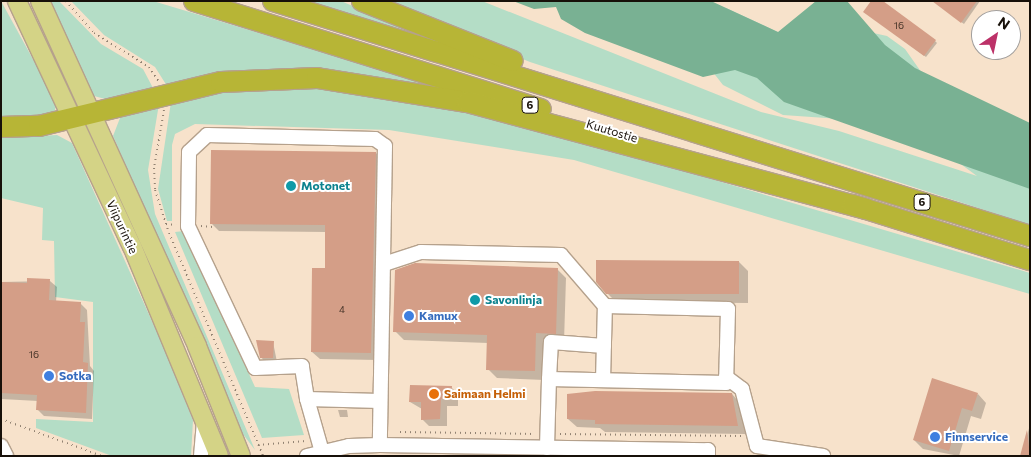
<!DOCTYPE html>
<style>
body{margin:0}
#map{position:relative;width:1031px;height:457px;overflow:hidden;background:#f7e2cb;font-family:Commissioner,sans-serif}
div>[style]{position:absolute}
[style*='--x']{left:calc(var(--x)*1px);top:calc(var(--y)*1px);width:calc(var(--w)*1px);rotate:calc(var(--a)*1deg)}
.green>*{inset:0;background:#b4ddc6}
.forest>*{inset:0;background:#79b193}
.shadow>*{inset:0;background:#0003}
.building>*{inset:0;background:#d49e87}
.path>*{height:2px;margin-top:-1px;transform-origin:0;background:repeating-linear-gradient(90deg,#918272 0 1px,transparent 0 5px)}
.roads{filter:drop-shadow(1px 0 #b5a18c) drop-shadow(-1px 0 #b5a18c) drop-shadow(0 1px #b5a18c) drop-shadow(0 -1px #b5a18c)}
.minor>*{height:14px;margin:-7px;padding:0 7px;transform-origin:7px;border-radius:7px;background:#fff}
.major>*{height:18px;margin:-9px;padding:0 9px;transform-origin:9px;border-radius:9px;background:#d4d386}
.highway>*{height:20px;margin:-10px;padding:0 10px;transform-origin:10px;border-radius:10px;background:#b7b536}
.dots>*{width:14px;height:14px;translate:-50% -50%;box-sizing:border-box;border:2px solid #fff;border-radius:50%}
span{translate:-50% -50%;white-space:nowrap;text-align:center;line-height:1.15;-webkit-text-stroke:4px #fff;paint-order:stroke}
.number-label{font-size:10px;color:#463428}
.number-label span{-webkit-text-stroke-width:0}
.shield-label span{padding:1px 4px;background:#fff;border:1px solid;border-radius:4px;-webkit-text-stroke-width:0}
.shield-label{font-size:11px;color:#171009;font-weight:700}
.street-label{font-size:12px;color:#171009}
.culture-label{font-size:12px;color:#0d838f;font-weight:700}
.left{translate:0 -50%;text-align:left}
.shop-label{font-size:12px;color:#366cbe;font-weight:700}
.food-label{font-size:12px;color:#c56008;font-weight:700}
.frame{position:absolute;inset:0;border:2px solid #171009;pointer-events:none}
.north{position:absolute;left:971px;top:10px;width:50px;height:50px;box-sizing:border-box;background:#fff;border:1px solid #a29f9d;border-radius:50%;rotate:34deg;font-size:14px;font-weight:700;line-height:20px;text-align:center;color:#171009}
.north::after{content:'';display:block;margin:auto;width:18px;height:22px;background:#bc3168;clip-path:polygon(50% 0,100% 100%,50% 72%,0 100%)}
</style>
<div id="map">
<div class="green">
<div style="clip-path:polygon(1px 1px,57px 103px,54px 113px,24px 120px,1px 117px)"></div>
<div style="clip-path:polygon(48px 1px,59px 1px,101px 44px,143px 69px,153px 88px,109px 100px,94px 96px)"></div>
<div style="clip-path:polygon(71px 1px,153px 1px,438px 87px,394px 80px,167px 86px,155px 67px,104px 35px)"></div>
<div style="clip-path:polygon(308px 1px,341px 1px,427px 38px)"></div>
<div style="clip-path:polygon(381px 1px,482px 1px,761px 112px,839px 131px,977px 176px,928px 140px,869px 121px,783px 115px,723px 85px,694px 48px,698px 16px,726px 8px,780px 33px,837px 25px,887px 36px,905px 49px,936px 93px,1030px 145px,1030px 225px,530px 62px)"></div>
<div style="clip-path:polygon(298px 85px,417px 100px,535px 127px,1030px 273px,1030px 294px,574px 160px,389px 130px,195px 124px,175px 134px,172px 145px,172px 221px,167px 221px,158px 189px,171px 102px,243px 88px)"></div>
<div style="clip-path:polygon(159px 104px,148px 170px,155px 214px,255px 450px,239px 429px,113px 136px,120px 118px)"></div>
<div style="clip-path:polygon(57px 135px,72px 143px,160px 339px,193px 420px,191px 456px,112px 456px,36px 428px,36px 419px,93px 422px,93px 302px,55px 297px,54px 241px,42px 240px,43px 208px,1px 198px,1px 138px)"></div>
<div style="clip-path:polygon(184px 231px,255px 387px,289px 389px,304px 435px,262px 438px,175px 232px)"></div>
</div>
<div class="forest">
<div style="clip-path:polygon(513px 1px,711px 1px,778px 32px,816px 1px,847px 1px,885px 45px,915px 68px,1030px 123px,1030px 189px,784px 102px,757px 78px,735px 70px,703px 77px,585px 33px,561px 19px,556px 7px,534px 9px)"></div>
</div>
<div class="shadow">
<div style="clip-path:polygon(933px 1px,980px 1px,964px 24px)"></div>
<div style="clip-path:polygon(866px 13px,935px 41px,937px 43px,926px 57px)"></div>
<div style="clip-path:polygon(376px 153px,383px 161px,378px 360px,320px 359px,312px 352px,326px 269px,326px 232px,219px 231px,211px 223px)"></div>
<div style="clip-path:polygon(739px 262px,748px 271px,748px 303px,616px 302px,607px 293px)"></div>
<div style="clip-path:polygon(557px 269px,566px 278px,564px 342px,545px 342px,544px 380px,497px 378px,488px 369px,488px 343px,404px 340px,395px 331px)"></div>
<div style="clip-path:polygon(50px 281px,57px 287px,56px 302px,80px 303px,87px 310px,90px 366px,94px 371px,92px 419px,44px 416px,37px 409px,38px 401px,1px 399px,1px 282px)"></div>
<div style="clip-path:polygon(273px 342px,277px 362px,265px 362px,261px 357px)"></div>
<div style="clip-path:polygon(451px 387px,458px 394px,458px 406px,447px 406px,447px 426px,429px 426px,422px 419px,422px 409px,410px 402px)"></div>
<div style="clip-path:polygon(732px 394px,740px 403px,746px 434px,605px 432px,600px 428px,577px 427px,568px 419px)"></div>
<div style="clip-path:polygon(978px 394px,986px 403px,981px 419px,971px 416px,959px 456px,923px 449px,914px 440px)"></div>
<div style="clip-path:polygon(338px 410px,347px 410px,348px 417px,340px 417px)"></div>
<div style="clip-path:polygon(1030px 425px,1030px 456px,1021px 456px)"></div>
</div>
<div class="building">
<div style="clip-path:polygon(871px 1px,883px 1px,936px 40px,924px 56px,863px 12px)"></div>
<div style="clip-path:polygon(932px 1px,977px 1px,961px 23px)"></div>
<div style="clip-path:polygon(211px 150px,376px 152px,371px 353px,311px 352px,312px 268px,325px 268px,325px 225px,210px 224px)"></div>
<div style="clip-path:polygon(596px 260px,739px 261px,739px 294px,606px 294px,596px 282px)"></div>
<div style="clip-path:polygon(415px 263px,558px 268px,556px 334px,536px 333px,535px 371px,486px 370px,487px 335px,393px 332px,395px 270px)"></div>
<div style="clip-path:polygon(27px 278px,50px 279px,49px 300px,81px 302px,80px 322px,85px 322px,83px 362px,88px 363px,86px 413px,36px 410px,37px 395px,1px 393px,1px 282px,27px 283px)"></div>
<div style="clip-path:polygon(256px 340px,274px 341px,273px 358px,260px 358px)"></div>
<div style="clip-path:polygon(932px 378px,978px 393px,972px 411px,962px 408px,949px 451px,913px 440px)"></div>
<div style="clip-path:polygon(410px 385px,452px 386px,451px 400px,441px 399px,440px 419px,421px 420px,421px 402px,409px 402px)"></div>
<div style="clip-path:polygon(595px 391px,732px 393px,738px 426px,595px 424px,595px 420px,567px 419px,567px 394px)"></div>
<div style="clip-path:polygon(1027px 430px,1030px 456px,1020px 456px)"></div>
</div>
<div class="path">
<div style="--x:66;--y:1;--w:43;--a:48.8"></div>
<div style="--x:94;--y:33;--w:65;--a:31.7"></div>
<div style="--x:149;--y:67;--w:18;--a:56"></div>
<div style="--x:164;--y:110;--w:59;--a:99.8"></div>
<div style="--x:154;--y:168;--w:22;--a:87"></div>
<div style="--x:155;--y:190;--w:45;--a:72"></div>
<div style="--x:169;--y:233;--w:242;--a:67.1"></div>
<div style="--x:166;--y:224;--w:10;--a:6"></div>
<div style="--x:201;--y:226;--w:12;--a:5"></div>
<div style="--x:1;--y:419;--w:108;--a:20.1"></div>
<div style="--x:400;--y:432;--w:135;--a:0.8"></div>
<div style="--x:560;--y:434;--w:182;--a:0.6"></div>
<div style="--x:258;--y:445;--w:48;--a:-4.8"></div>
</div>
<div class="roads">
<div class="minor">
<div style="--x:384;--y:264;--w:39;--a:-18"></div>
<div style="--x:421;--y:252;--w:140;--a:1.2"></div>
<div style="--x:561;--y:255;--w:67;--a:49.2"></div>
<div style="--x:605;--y:306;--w:123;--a:1.4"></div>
<div style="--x:728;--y:309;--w:74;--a:91.5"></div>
<div style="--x:726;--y:383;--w:177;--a:-178.7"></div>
<div style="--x:549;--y:379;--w:69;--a:91.7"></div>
<div style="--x:726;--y:377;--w:20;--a:37"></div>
<div style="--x:742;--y:389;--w:59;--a:75.3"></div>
<div style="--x:757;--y:446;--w:67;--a:8.6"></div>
<div style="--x:549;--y:379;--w:37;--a:-87"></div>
<div style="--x:551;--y:342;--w:53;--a:4.3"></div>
<div style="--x:603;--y:380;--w:74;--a:-88.5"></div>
<div style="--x:307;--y:399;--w:33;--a:-99"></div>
<div style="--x:302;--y:366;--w:47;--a:177.6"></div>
<div style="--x:255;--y:368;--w:157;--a:-115.3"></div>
<div style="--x:188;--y:226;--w:74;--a:-89.2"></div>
<div style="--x:189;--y:152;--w:25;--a:-43"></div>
<div style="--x:207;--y:135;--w:168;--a:1.4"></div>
<div style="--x:375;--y:139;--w:12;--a:35"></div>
<div style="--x:385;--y:146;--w:299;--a:91"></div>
<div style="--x:1;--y:446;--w:11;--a:63"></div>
<div style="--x:322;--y:452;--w:55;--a:-105.8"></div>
<div style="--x:307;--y:399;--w:73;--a:1.6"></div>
<div style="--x:201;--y:456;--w:33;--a:-85"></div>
<div style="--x:307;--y:456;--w:43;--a:-13.4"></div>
<div style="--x:349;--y:446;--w:31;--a:-2"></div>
<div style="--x:380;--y:445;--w:328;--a:0.9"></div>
<div style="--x:708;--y:450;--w:6;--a:90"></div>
</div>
<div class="major">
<div style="--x:17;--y:1;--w:271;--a:64.9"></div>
<div style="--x:132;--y:246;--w:227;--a:67.5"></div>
<div style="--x:40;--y:1;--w:379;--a:65.5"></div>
<div style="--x:197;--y:346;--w:118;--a:68.2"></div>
</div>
<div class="highway">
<div style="--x:194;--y:1;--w:363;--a:17.3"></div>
<div style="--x:273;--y:1;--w:793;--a:17.25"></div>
<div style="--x:362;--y:1;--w:162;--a:21.7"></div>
<div style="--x:1;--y:127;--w:38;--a:-2"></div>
<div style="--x:39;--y:126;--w:187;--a:-13.6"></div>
<div style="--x:221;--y:82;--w:96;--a:-2.4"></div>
<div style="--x:317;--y:78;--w:152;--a:9.1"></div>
<div style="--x:467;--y:102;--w:412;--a:15"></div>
<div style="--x:853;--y:205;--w:185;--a:17.3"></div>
</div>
</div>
<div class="dots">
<div style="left:291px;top:186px;background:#0f9aa8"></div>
<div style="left:475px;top:300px;background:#0f9aa8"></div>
<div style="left:409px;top:316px;background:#3f7fe0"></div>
<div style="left:49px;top:376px;background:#3f7fe0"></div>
<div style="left:434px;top:394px;background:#e8710a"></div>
<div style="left:935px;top:437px;background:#3f7fe0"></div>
</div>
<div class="number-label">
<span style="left:899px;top:26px">16</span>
<span style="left:342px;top:310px">4</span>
<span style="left:34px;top:355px">16</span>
</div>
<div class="shield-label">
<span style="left:530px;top:105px">6</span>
<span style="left:922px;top:202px">6</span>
</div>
<div class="street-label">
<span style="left:612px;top:131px;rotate:17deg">Kuutostie</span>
<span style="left:122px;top:227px;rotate:65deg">Viipurintie</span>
</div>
<div class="culture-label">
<span class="left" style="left:301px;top:186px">Motonet</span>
<span class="left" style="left:485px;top:300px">Savonlinja</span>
</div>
<div class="shop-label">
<span class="left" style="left:419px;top:316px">Kamux</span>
<span class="left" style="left:59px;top:376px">Sotka</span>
<span class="left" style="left:945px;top:437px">Finnservice</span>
</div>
<div class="food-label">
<span class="left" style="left:444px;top:394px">Saimaan Helmi</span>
</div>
<div class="frame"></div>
<div class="north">N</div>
</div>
